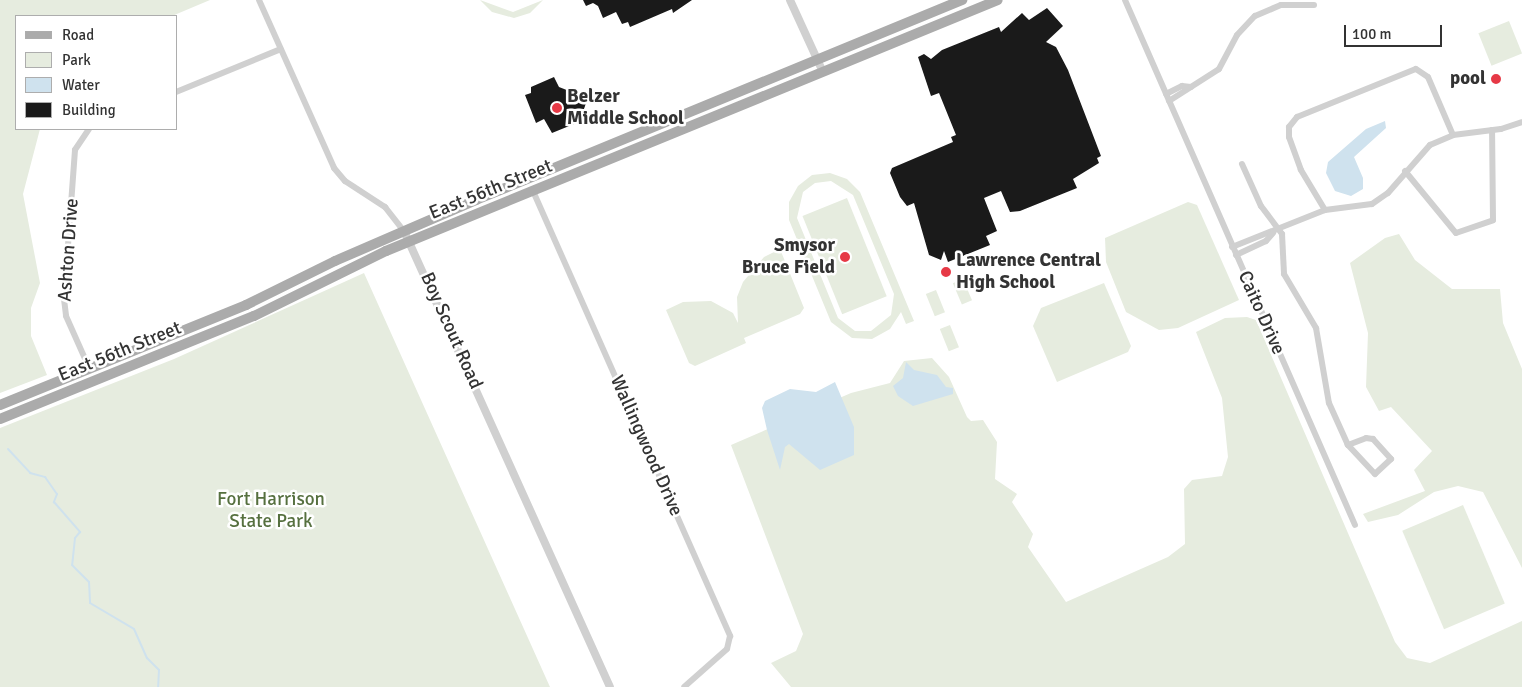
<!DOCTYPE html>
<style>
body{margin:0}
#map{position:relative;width:1522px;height:687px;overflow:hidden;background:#fff;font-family:Signika,sans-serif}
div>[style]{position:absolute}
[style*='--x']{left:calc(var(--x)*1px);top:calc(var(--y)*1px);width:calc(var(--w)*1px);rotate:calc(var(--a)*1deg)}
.green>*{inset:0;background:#e6ecdf;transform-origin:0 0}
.water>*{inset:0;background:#cfe2ee}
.stream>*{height:2px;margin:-1px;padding:0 1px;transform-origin:1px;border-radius:1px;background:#cfe2ee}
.building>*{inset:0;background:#1a1a1a}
.minor>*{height:6px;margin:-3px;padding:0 3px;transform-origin:3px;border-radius:3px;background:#d0d0d0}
.tertiary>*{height:8px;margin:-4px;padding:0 4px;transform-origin:4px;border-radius:4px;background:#d0d0d0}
.primary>*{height:10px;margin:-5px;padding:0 5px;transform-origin:5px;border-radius:5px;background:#ababab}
.dots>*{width:14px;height:14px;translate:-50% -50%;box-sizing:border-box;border:2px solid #fff;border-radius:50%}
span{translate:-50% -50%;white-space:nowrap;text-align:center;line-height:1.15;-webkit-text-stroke:5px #fff;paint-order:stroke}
.poi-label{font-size:19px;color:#333;font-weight:700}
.right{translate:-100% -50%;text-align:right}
.left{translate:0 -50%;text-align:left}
.street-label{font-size:19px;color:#333}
.park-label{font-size:19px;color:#56703f}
.legend{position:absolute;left:15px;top:15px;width:162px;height:115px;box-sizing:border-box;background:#fff;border:1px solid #adadad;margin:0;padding:6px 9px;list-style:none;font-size:15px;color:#333}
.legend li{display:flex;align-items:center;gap:10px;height:25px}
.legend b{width:25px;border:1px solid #adadad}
.scale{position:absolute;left:1344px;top:25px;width:98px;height:22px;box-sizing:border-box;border:2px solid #333;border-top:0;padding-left:6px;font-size:15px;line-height:18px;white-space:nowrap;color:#333;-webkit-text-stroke:4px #fff;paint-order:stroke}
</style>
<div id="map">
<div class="green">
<div style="clip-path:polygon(0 0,210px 0,172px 16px,16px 16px,16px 129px,40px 129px,23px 194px,40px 283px,31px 308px,31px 336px,47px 375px,0 393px)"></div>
<div style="clip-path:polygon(480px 0,513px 12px,543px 0,530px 13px,514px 18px,492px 12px)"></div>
<div style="left:1509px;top:21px;width:35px;height:33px;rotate:68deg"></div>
<div style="clip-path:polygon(evenodd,830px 173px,847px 179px,860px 192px,914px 321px,906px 324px,901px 312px,890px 329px,872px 339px,852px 338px,831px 322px,789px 220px,789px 202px,798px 186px,812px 175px,830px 173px,831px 181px,853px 195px,894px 294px,891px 315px,871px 331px,855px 331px,838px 318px,797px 218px,803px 192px,815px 183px,831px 181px)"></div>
<div style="left:847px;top:198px;width:106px;height:48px;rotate:68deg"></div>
<div style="clip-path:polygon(1188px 202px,1197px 205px,1239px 300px,1178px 328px,1159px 330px,1126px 312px,1106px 262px,1105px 238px)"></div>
<div style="clip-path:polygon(1399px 234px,1415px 260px,1452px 289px,1500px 289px,1503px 323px,1522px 369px,1522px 568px,1483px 492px,1458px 486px,1434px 492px,1398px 515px,1368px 522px,1363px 514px,1425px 491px,1414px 470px,1432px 451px,1391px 407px,1379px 411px,1366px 387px,1368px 333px,1350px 263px,1385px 238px)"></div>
<div style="clip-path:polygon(780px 249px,804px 308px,800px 314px,744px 338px,746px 343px,695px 366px,689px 363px,666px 310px,683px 302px,711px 301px,733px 313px,738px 323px,737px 297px,743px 282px,764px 257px)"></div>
<div style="clip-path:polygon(364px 273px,550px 687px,0 687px,0 428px,174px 359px)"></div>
<div style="left:963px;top:279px;width:23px;height:11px;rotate:67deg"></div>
<div style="clip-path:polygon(1104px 283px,1131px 346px,1128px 352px,1057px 382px,1033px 326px,1041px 308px)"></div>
<div style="left:936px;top:290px;width:24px;height:11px;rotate:68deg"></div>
<div style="clip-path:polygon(1247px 317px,1256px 320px,1395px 642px,1407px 658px,1430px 663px,1522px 621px,1522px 687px,791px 687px,771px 663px,796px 651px,803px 634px,731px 445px,851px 393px,890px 383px,904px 361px,932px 358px,949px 377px,967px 417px,971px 421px,983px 420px,997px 442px,995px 479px,1017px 494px,1012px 502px,1033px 534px,1028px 547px,1066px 602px,1168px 557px,1185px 544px,1184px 489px,1192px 480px,1222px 476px,1228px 457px,1222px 398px,1196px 332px,1225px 318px)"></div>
<div style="left:950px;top:325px;width:24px;height:11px;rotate:68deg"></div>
<div style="left:1463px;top:505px;width:107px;height:66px;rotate:67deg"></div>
</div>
<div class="water">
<div style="clip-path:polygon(1385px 121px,1386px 128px,1354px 157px,1363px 178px,1363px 189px,1351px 196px,1335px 191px,1326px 173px,1328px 162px,1366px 129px)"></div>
<div style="clip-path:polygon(906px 362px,914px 370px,937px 375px,946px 387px,953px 388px,953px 394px,913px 406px,898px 396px,893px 386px,903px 378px)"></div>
<div style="clip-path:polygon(835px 382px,854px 427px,854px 455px,820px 470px,789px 444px,785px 447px,780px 470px,767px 430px,762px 408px,765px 401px,790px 389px,816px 392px)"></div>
</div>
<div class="stream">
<div style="--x:8;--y:449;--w:33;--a:47"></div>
<div style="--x:30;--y:473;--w:16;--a:15"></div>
<div style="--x:45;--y:477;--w:21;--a:55"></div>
<div style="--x:57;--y:494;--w:9;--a:111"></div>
<div style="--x:54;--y:502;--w:40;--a:49"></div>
<div style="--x:80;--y:532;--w:8;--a:130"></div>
<div style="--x:75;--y:538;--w:27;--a:96"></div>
<div style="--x:72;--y:565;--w:24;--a:45"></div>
<div style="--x:89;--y:582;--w:21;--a:87"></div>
<div style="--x:90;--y:603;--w:51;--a:30.6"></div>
<div style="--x:134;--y:629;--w:32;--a:66"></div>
<div style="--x:147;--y:658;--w:17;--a:45"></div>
<div style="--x:159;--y:670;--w:17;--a:93"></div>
</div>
<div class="building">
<div style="clip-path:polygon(583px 0,692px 0,673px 13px,672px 9px,630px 27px,628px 22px,622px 24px,616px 12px,603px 18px,598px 6px,593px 3px,586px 6px)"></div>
<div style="clip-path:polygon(1047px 8px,1063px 26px,1046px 42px,1056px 47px,1068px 70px,1101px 156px,1097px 158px,1099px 163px,1073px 179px,1077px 188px,1020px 211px,1010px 212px,1001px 191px,984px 198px,997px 231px,986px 236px,990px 245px,948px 262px,944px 251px,941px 260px,929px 255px,914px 203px,907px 206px,900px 197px,890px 173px,892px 168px,953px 142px,951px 137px,956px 135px,939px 93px,931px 96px,918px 57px,924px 54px,931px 59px,942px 50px,999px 27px,1001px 32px,1022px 13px,1029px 20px)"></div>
<div style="clip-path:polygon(554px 77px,559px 87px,582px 96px,586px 103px,583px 112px,576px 115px,579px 122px,552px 133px,544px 119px,536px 123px,525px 95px,531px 93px,531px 87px)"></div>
</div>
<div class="minor">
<div style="--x:259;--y:0;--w:184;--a:65.9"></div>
<div style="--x:334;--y:168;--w:17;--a:50"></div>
<div style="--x:345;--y:181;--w:48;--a:33"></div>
<div style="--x:385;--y:207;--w:31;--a:52"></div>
<div style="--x:1125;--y:0;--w:573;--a:66.34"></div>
<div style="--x:176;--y:92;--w:113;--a:-22.3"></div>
<div style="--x:1166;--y:94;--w:18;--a:-27"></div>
<div style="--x:1182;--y:86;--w:9;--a:6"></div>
<div style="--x:1169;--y:101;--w:59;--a:-32.6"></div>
<div style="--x:1219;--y:69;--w:38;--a:-62"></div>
<div style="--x:1237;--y:35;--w:26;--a:-47"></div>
<div style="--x:1255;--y:16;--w:28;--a:-23"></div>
<div style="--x:1281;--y:5;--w:33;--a:0"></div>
<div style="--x:89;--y:129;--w:25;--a:124"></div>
<div style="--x:75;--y:150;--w:149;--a:94.2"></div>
<div style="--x:64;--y:299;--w:17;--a:83"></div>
<div style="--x:66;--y:316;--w:59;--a:66"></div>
<div style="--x:1242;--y:164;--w:46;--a:65.7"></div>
<div style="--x:1261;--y:206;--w:35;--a:53"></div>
<div style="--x:1282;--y:234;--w:40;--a:87.1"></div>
<div style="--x:1284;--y:274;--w:63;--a:59.3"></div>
<div style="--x:1316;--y:328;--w:76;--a:80.2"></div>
<div style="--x:1329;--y:403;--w:46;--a:65.7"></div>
<div style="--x:1405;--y:171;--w:80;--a:50.6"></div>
<div style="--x:1456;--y:233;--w:39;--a:-19"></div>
<div style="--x:1493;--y:220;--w:90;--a:-90.6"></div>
<div style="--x:533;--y:191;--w:487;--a:66.1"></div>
<div style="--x:730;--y:636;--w:13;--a:103"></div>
<div style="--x:727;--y:649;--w:57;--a:138.5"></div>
<div style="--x:1325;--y:210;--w:47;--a:-121"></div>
<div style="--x:1301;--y:170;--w:35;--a:-110"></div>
<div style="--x:1289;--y:137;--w:10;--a:-90"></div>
<div style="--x:1289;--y:127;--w:13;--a:-51"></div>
<div style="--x:1297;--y:117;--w:128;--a:-22"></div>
<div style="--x:1416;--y:69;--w:14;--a:34"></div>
<div style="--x:1428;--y:77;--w:63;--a:66.7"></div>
<div style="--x:1232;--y:247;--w:100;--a:-21.7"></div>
<div style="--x:1325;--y:210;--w:47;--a:-7.3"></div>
<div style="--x:1372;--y:204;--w:19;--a:-35"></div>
<div style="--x:1388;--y:193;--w:64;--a:-48.8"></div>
<div style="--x:1430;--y:145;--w:25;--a:-23"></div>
<div style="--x:1453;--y:135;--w:48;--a:-7.1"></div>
<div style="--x:1501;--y:129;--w:22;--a:-18"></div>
<div style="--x:1236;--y:255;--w:33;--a:-25"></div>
<div style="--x:1266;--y:241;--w:11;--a:-49"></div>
<div style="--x:1366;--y:438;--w:7;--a:8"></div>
<div style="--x:1373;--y:439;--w:27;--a:48"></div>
<div style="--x:1391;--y:459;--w:22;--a:137"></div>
<div style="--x:1375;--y:474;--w:40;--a:-133"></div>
<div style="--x:1348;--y:445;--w:19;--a:-21"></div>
</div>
<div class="tertiary">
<div style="--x:790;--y:0;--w:79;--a:65.4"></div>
<div style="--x:404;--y:231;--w:500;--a:65.69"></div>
</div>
<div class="primary">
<div style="--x:0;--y:405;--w:266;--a:-22.1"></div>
<div style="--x:246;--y:305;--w:99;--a:-26.3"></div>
<div style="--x:335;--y:261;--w:154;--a:-23.4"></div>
<div style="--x:476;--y:200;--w:526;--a:-22.37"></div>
<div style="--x:0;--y:419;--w:274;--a:-22.1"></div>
<div style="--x:254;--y:316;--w:147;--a:-26.2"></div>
<div style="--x:386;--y:251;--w:661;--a:-22.3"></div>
</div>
<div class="dots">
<div style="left:1496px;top:79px;background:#e63946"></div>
<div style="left:557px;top:108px;background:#e63946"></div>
<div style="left:845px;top:257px;background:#e63946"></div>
<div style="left:946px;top:272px;background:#e63946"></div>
</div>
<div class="poi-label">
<span class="right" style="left:1486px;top:79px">pool</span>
<span class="left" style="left:567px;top:108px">Belzer<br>Middle School</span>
<span class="right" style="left:835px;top:257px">Smysor<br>Bruce Field</span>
<span class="left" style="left:956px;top:272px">Lawrence Central<br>High School</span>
</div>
<div class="street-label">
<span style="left:491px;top:190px;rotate:-22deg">East 56th Street</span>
<span style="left:69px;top:250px;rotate:-86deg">Ashton Drive</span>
<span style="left:1261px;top:313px;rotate:66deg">Caito Drive</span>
<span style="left:451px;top:331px;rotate:66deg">Boy Scout Road</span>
<span style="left:120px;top:352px;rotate:-22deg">East 56th Street</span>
<span style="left:646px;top:446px;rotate:66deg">Wallingwood Drive</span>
</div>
<div class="park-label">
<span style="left:271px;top:511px">Fort Harrison<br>State Park</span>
</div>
<ul class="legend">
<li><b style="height:6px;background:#ababab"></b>Road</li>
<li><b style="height:14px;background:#e6ecdf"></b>Park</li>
<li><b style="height:14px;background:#cfe2ee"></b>Water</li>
<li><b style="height:14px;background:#1a1a1a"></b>Building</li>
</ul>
<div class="scale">100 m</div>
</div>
